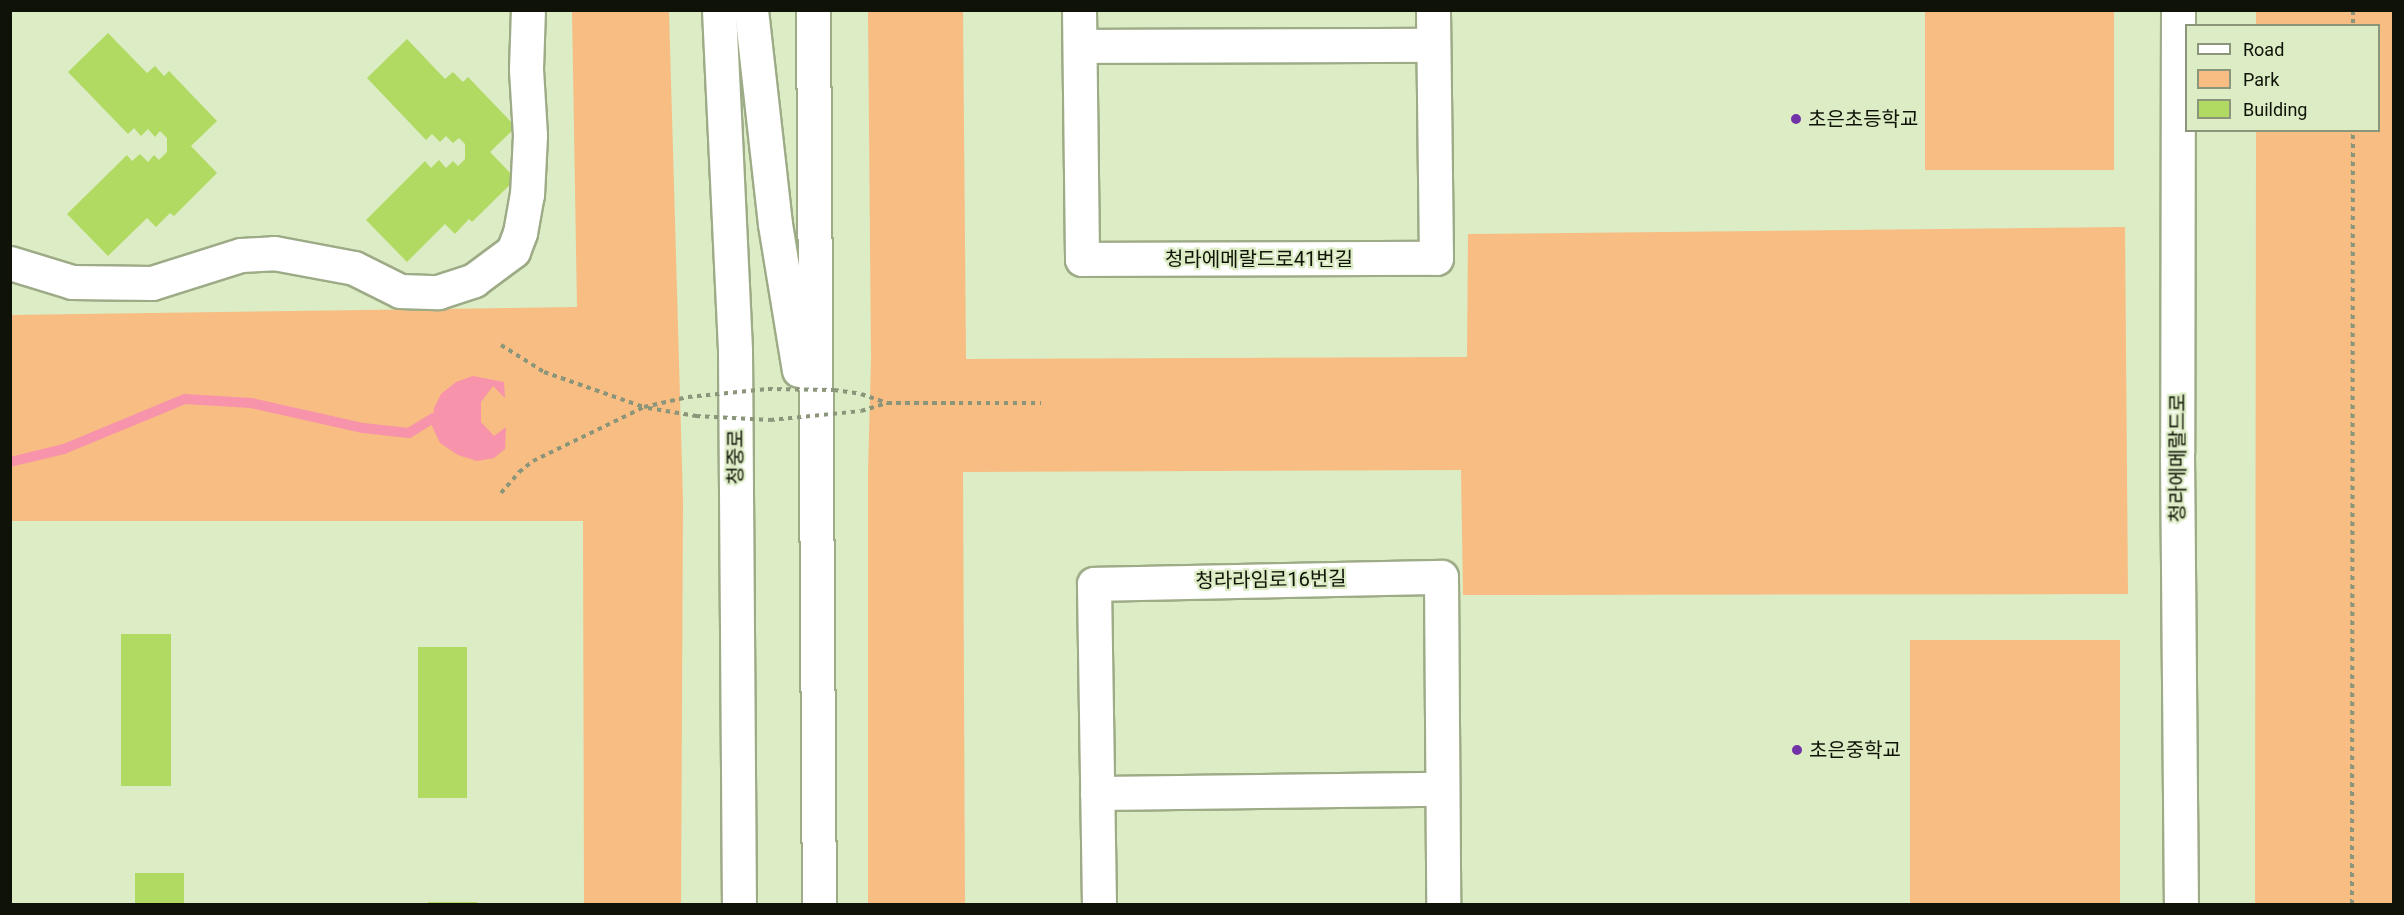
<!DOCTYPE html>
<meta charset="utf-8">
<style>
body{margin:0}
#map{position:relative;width:2404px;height:915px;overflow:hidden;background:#dcecc5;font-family:Roboto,"Noto Sans KR",sans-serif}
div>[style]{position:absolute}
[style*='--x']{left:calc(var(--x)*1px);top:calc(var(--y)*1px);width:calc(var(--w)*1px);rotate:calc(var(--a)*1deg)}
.green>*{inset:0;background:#f7bd83;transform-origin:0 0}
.water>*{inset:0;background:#f793aa}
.stream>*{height:10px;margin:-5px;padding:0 5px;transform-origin:5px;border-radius:5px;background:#f793aa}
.building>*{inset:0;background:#b1da63;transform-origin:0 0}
.path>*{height:4px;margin-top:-2px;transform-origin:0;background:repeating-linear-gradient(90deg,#8a9579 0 4.5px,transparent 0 9px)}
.roads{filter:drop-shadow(2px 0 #9dab87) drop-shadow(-2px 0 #9dab87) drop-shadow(0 2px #9dab87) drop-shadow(0 -2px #9dab87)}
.minor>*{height:33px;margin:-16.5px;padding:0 16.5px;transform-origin:16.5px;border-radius:16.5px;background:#fff}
.path-bridge>*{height:4px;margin-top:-2px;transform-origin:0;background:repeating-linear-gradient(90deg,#8a9579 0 4.5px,transparent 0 9px)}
.dots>*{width:16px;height:16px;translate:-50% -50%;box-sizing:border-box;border:3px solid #dcecc5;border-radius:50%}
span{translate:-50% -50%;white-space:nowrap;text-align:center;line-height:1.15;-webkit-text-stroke:4.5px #dcecc5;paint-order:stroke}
.poi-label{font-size:20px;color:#0f1307}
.left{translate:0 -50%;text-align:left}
.street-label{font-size:20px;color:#0f1307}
.frame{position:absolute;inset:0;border:12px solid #0f1307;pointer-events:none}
.legend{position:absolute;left:2185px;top:24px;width:195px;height:108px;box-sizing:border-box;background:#dcecc5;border:2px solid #8a9579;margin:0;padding:8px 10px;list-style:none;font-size:18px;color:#0f1307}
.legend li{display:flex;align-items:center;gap:12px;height:30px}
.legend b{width:30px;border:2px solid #8a9579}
</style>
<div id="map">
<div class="green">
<div style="clip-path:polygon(572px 11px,669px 11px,683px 501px,681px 904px,584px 904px,583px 521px,11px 521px,10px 315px,577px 307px)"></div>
<div style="clip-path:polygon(868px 11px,963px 11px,966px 359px,1467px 357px,1468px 234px,2125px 227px,2128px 594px,1463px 595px,1461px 470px,963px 472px,965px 904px,868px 904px,868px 472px,871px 359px)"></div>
<div style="left:1925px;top:11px;width:189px;height:159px"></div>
<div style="clip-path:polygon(2256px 11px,2393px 11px,2393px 904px,2255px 904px,2256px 131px,2378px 130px,2378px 26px,2256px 25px)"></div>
<div style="left:2120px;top:640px;width:264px;height:210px;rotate:90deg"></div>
</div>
<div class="water">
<div style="clip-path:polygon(473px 376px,504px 382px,505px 398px,493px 386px,481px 402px,481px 422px,494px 436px,506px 427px,505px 449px,494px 458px,477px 461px,458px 455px,440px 443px,432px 426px,434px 408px,441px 394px,456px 382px)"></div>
</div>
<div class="stream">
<div style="--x:10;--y:462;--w:56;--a:-13.5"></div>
<div style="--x:64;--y:449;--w:131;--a:-22.5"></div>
<div style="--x:185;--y:399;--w:66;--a:3.5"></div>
<div style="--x:251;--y:403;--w:115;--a:12.6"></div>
<div style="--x:363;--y:428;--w:46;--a:6.2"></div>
<div style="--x:409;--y:433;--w:28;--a:-32"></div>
</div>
<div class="building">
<div style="clip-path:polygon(108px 33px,147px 73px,155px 66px,164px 76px,169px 71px,217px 121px,191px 146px,217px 173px,174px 216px,170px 213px,156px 227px,147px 218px,108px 256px,67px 214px,127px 155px,132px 161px,140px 154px,148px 162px,154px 155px,159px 160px,167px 152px,167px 138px,160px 131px,155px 137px,148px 129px,141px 136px,134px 128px,128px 134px,68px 72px)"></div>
<div style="clip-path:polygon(407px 39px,445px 79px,453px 72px,463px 82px,468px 77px,516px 127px,490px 152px,516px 179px,472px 222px,469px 219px,455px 234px,445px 224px,407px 262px,366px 220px,425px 161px,431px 168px,439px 160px,446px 168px,453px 161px,458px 166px,465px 159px,465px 144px,459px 138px,453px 143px,446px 136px,440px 142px,432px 134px,426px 140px,367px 78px)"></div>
<div style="left:121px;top:634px;width:50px;height:152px"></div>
<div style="left:418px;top:647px;width:49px;height:151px"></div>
<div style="left:135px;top:873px;width:49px;height:31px"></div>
<div style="left:428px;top:902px;width:49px;height:2px"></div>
</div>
<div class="path">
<div style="--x:2353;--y:10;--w:16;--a:90"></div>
<div style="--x:501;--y:345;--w:51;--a:32.1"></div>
<div style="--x:544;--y:372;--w:106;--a:19.3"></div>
<div style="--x:887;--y:403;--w:154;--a:0"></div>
<div style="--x:501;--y:493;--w:28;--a:-49"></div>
<div style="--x:519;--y:472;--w:18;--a:-38"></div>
<div style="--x:533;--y:461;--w:123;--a:-25.9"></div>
<div style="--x:2352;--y:904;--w:774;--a:-89.93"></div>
</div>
<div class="roads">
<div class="minor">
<div style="--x:719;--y:10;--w:341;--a:87.3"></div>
<div style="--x:735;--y:351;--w:553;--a:89.59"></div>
<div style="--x:751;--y:10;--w:215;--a:83.6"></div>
<div style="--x:775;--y:224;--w:148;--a:80.7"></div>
<div style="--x:813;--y:10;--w:894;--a:89.62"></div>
<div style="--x:1079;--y:10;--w:249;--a:89.3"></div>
<div style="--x:1082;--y:259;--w:354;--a:-0.2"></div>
<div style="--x:1436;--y:258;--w:248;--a:-90.7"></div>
<div style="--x:2178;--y:10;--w:442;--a:90.1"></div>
<div style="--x:2177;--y:452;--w:452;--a:89.5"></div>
<div style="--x:1080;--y:46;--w:353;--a:-0.2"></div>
<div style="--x:10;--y:263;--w:65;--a:17"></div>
<div style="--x:72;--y:282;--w:80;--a:0.7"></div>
<div style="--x:152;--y:283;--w:93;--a:-17.5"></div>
<div style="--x:241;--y:255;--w:33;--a:-3"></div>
<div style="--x:274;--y:253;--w:81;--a:10.6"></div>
<div style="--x:354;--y:268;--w:51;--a:26.6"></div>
<div style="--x:400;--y:291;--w:38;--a:2"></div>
<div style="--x:438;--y:292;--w:38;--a:-18"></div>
<div style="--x:474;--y:280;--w:49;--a:-36.6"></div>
<div style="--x:513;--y:251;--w:19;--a:-69"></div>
<div style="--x:520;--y:233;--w:39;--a:-80"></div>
<div style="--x:527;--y:195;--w:60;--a:-87.1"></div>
<div style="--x:530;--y:135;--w:66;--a:-93.5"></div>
<div style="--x:526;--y:69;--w:59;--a:-88.1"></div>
<div style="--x:1097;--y:793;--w:345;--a:-0.7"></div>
<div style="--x:1099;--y:904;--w:320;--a:-90.9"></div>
<div style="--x:1094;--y:584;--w:347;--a:-1.2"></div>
<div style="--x:1441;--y:577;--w:327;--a:89.6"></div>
</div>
</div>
<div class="path-bridge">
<div style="--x:644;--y:407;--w:45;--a:-12.8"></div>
<div style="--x:688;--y:397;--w:80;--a:-5.7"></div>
<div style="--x:768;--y:389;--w:66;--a:0.9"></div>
<div style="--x:834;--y:390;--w:27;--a:8"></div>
<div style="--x:861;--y:394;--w:28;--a:19"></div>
<div style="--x:648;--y:408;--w:49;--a:9.5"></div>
<div style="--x:696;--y:416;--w:74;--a:3.1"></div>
<div style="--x:770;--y:420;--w:91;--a:-5.6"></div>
<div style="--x:861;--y:411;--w:27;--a:-17"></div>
</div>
<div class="dots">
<div style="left:1796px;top:119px;background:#7232a7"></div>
<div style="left:1797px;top:750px;background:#7232a7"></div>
</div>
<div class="poi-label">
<span class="left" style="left:1808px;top:119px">초은초등학교</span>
<span class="left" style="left:1809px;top:750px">초은중학교</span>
</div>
<div class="street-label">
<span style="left:1259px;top:259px">청라에메랄드로41번길</span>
<span style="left:736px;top:457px;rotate:-90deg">청중로</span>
<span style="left:2178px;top:458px;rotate:-90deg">청라에메랄드로</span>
<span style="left:1271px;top:580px;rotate:-1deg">청라라임로16번길</span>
</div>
<div class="frame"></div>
<ul class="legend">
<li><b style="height:8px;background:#fff"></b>Road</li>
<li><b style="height:16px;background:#f7bd83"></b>Park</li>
<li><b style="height:16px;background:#b1da63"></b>Building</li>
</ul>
</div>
